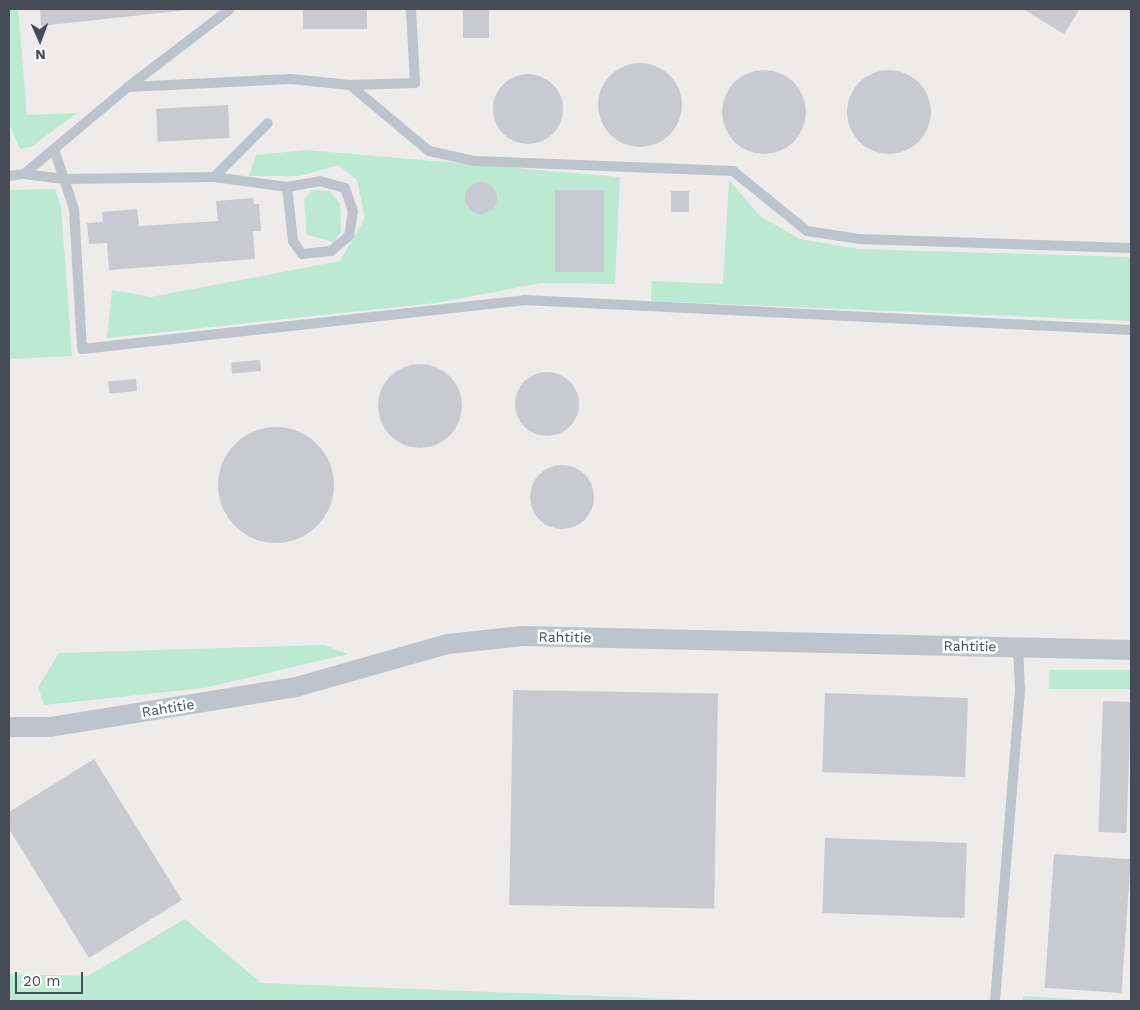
<!DOCTYPE html>
<style>
body{margin:0}
#map{position:relative;width:1140px;height:1010px;overflow:hidden;background:#eeebeb;font-family:"Work Sans",sans-serif}
div>[style]{position:absolute}
[style*='--x']{left:calc(var(--x)*1px);top:calc(var(--y)*1px);width:calc(var(--w)*1px);rotate:calc(var(--a)*1deg)}
.green>*{inset:0;background:#bce9d2;transform-origin:0 0}
.building>*{inset:0;background:#c8cad0;transform-origin:0 0}
.round{border-radius:50%}
.lane>*{height:10px;margin:-5px;padding:0 5px;transform-origin:5px;border-radius:5px;background:#bdc4cc}
.street>*{height:20px;margin:-10px;padding:0 10px;transform-origin:10px;border-radius:10px;background:#bdc4cc}
span{translate:-50% -50%;white-space:nowrap;text-align:center;line-height:1.15;-webkit-text-stroke:5px #fff;paint-order:stroke}
.street-label{font-size:14px;color:#454c56}
.frame{position:absolute;inset:0;border:10px solid #454c56;pointer-events:none}
.north{position:absolute;left:15px;top:15px;width:50px;height:50px;-webkit-text-stroke:4px #fff;paint-order:stroke;rotate:178deg;font-size:14px;font-weight:700;line-height:20px;text-align:center;color:#454c56}
.north::after{content:'';display:block;margin:auto;width:18px;height:22px;background:#454c56;clip-path:polygon(50% 0,100% 100%,50% 72%,0 100%)}
.scale{position:absolute;left:15px;top:972px;width:68px;height:22px;box-sizing:border-box;border:2px solid #454c56;border-top:0;padding-left:6px;font-size:15px;line-height:18px;white-space:nowrap;color:#454c56;-webkit-text-stroke:4px #fff;paint-order:stroke}
</style>
<div id="map">
<div class="green">
<div style="clip-path:polygon(9px 9px,18px 9px,27px 115px,77px 113px,31px 147px,20px 149px,10px 126px)"></div>
<div style="clip-path:polygon(306px 150px,620px 177px,615px 284px,541px 283px,436px 303px,107px 338px,112px 290px,151px 297px,340px 261px,365px 218px,357px 180px,338px 165px,300px 176px,249px 176px,256px 155px)"></div>
<div style="clip-path:polygon(729px 180px,760px 216px,800px 239px,859px 249px,1131px 257px,1131px 321px,651px 301px,652px 281px,723px 284px)"></div>
<div style="clip-path:polygon(55px 189px,61px 207px,72px 356px,9px 359px,9px 190px)"></div>
<div style="clip-path:polygon(312px 190px,329px 191px,340px 203px,341px 233px,333px 242px,307px 235px,304px 200px)"></div>
<div style="clip-path:polygon(324px 645px,348px 654px,204px 688px,44px 705px,38px 687px,59px 653px)"></div>
<div style="left:1049px;top:670px;width:82px;height:19px"></div>
<div style="clip-path:polygon(185px 919px,261px 983px,726px 1001px,9px 1001px,9px 974px,88px 976px)"></div>
<div style="clip-path:polygon(1023px 996px,1107px 1001px,1022px 1001px)"></div>
</div>
<div class="building">
<div style="clip-path:polygon(40px 9px,187px 9px,187px 10px,41px 26px)"></div>
<div style="left:303px;top:9px;width:64px;height:20px"></div>
<div style="left:463px;top:9px;width:26px;height:29px"></div>
<div style="clip-path:polygon(1023px 9px,1080px 9px,1064px 34px)"></div>
<div class="round" style="left:598px;top:63px;width:84px;height:84px"></div>
<div class="round" style="left:847px;top:70px;width:84px;height:84px"></div>
<div class="round" style="left:722px;top:70px;width:84px;height:84px"></div>
<div class="round" style="left:493px;top:74px;width:70px;height:70px"></div>
<div style="left:228px;top:105px;width:33px;height:72px;rotate:87deg"></div>
<div class="round" style="left:465px;top:182px;width:32px;height:32px"></div>
<div style="left:555px;top:190px;width:49px;height:82px"></div>
<div style="left:671px;top:191px;width:18px;height:21px"></div>
<div style="clip-path:polygon(253px 198px,254px 204px,259px 204px,261px 231px,253px 231px,255px 259px,109px 270px,107px 243px,89px 244px,87px 223px,103px 222px,102px 212px,137px 209px,139px 226px,218px 221px,216px 201px)"></div>
<div style="left:260px;top:360px;width:11px;height:29px;rotate:85deg"></div>
<div class="round" style="left:378px;top:364px;width:84px;height:84px"></div>
<div class="round" style="left:515px;top:372px;width:64px;height:64px"></div>
<div style="left:136px;top:379px;width:12px;height:28px;rotate:85deg"></div>
<div class="round" style="left:218px;top:427px;width:116px;height:116px"></div>
<div class="round" style="left:530px;top:465px;width:64px;height:64px"></div>
<div style="left:513px;top:690px;width:205px;height:215px;rotate:1deg"></div>
<div style="left:825px;top:693px;width:143px;height:79px;rotate:2deg"></div>
<div style="left:1103px;top:701px;width:28px;height:131px;rotate:2deg"></div>
<div style="clip-path:polygon(94px 759px,182px 900px,89px 958px,9px 829px,9px 812px)"></div>
<div style="left:825px;top:838px;width:142px;height:75px;rotate:2deg"></div>
<div style="left:1054px;top:854px;width:77px;height:134px;rotate:4deg"></div>
</div>
<div class="lane">
<div style="--x:350;--y:85;--w:65;--a:-1.8"></div>
<div style="--x:415;--y:83;--w:74;--a:-93.1"></div>
<div style="--x:128;--y:87;--w:128;--a:-37.4"></div>
<div style="--x:54;--y:149;--w:63;--a:71.6"></div>
<div style="--x:74;--y:209;--w:140;--a:86.7"></div>
<div style="--x:82;--y:349;--w:445;--a:-6.3"></div>
<div style="--x:524;--y:300;--w:608;--a:2.83"></div>
<div style="--x:24;--y:174;--w:40;--a:7.1"></div>
<div style="--x:64;--y:179;--w:150;--a:-0.8"></div>
<div style="--x:214;--y:177;--w:74;--a:7.8"></div>
<div style="--x:287;--y:187;--w:34;--a:-10"></div>
<div style="--x:320;--y:181;--w:26;--a:16"></div>
<div style="--x:345;--y:188;--w:24;--a:71"></div>
<div style="--x:353;--y:211;--w:25;--a:99"></div>
<div style="--x:349;--y:236;--w:23;--a:140"></div>
<div style="--x:331;--y:251;--w:29;--a:174"></div>
<div style="--x:302;--y:254;--w:16;--a:-125"></div>
<div style="--x:293;--y:241;--w:54;--a:-96.3"></div>
<div style="--x:9;--y:176;--w:15;--a:-8"></div>
<div style="--x:24;--y:174;--w:136;--a:-39.9"></div>
<div style="--x:128;--y:87;--w:163;--a:-2.8"></div>
<div style="--x:291;--y:79;--w:59;--a:5.8"></div>
<div style="--x:350;--y:85;--w:103;--a:39.9"></div>
<div style="--x:429;--y:151;--w:47;--a:12.3"></div>
<div style="--x:475;--y:161;--w:258;--a:2.2"></div>
<div style="--x:733;--y:171;--w:95;--a:39"></div>
<div style="--x:807;--y:231;--w:54;--a:8.6"></div>
<div style="--x:860;--y:239;--w:271;--a:1.9"></div>
<div style="--x:214;--y:177;--w:76;--a:-45"></div>
<div style="--x:995;--y:1001;--w:313;--a:-85.4"></div>
<div style="--x:1020;--y:689;--w:42;--a:-92.7"></div>
</div>
<div class="street">
<div style="--x:9;--y:727;--w:41;--a:0"></div>
<div style="--x:50;--y:727;--w:249;--a:-9.2"></div>
<div style="--x:296;--y:687;--w:158;--a:-15.8"></div>
<div style="--x:448;--y:644;--w:75;--a:-6.1"></div>
<div style="--x:523;--y:636;--w:608;--a:1.32"></div>
</div>
<div class="street-label">
<span style="left:565px;top:637px;rotate:1deg">Rahtitie</span>
<span style="left:970px;top:646px;rotate:1deg">Rahtitie</span>
<span style="left:168px;top:708px;rotate:-9deg">Rahtitie</span>
</div>
<div class="frame"></div>
<div class="north">N</div>
<div class="scale">20 m</div>
</div>
